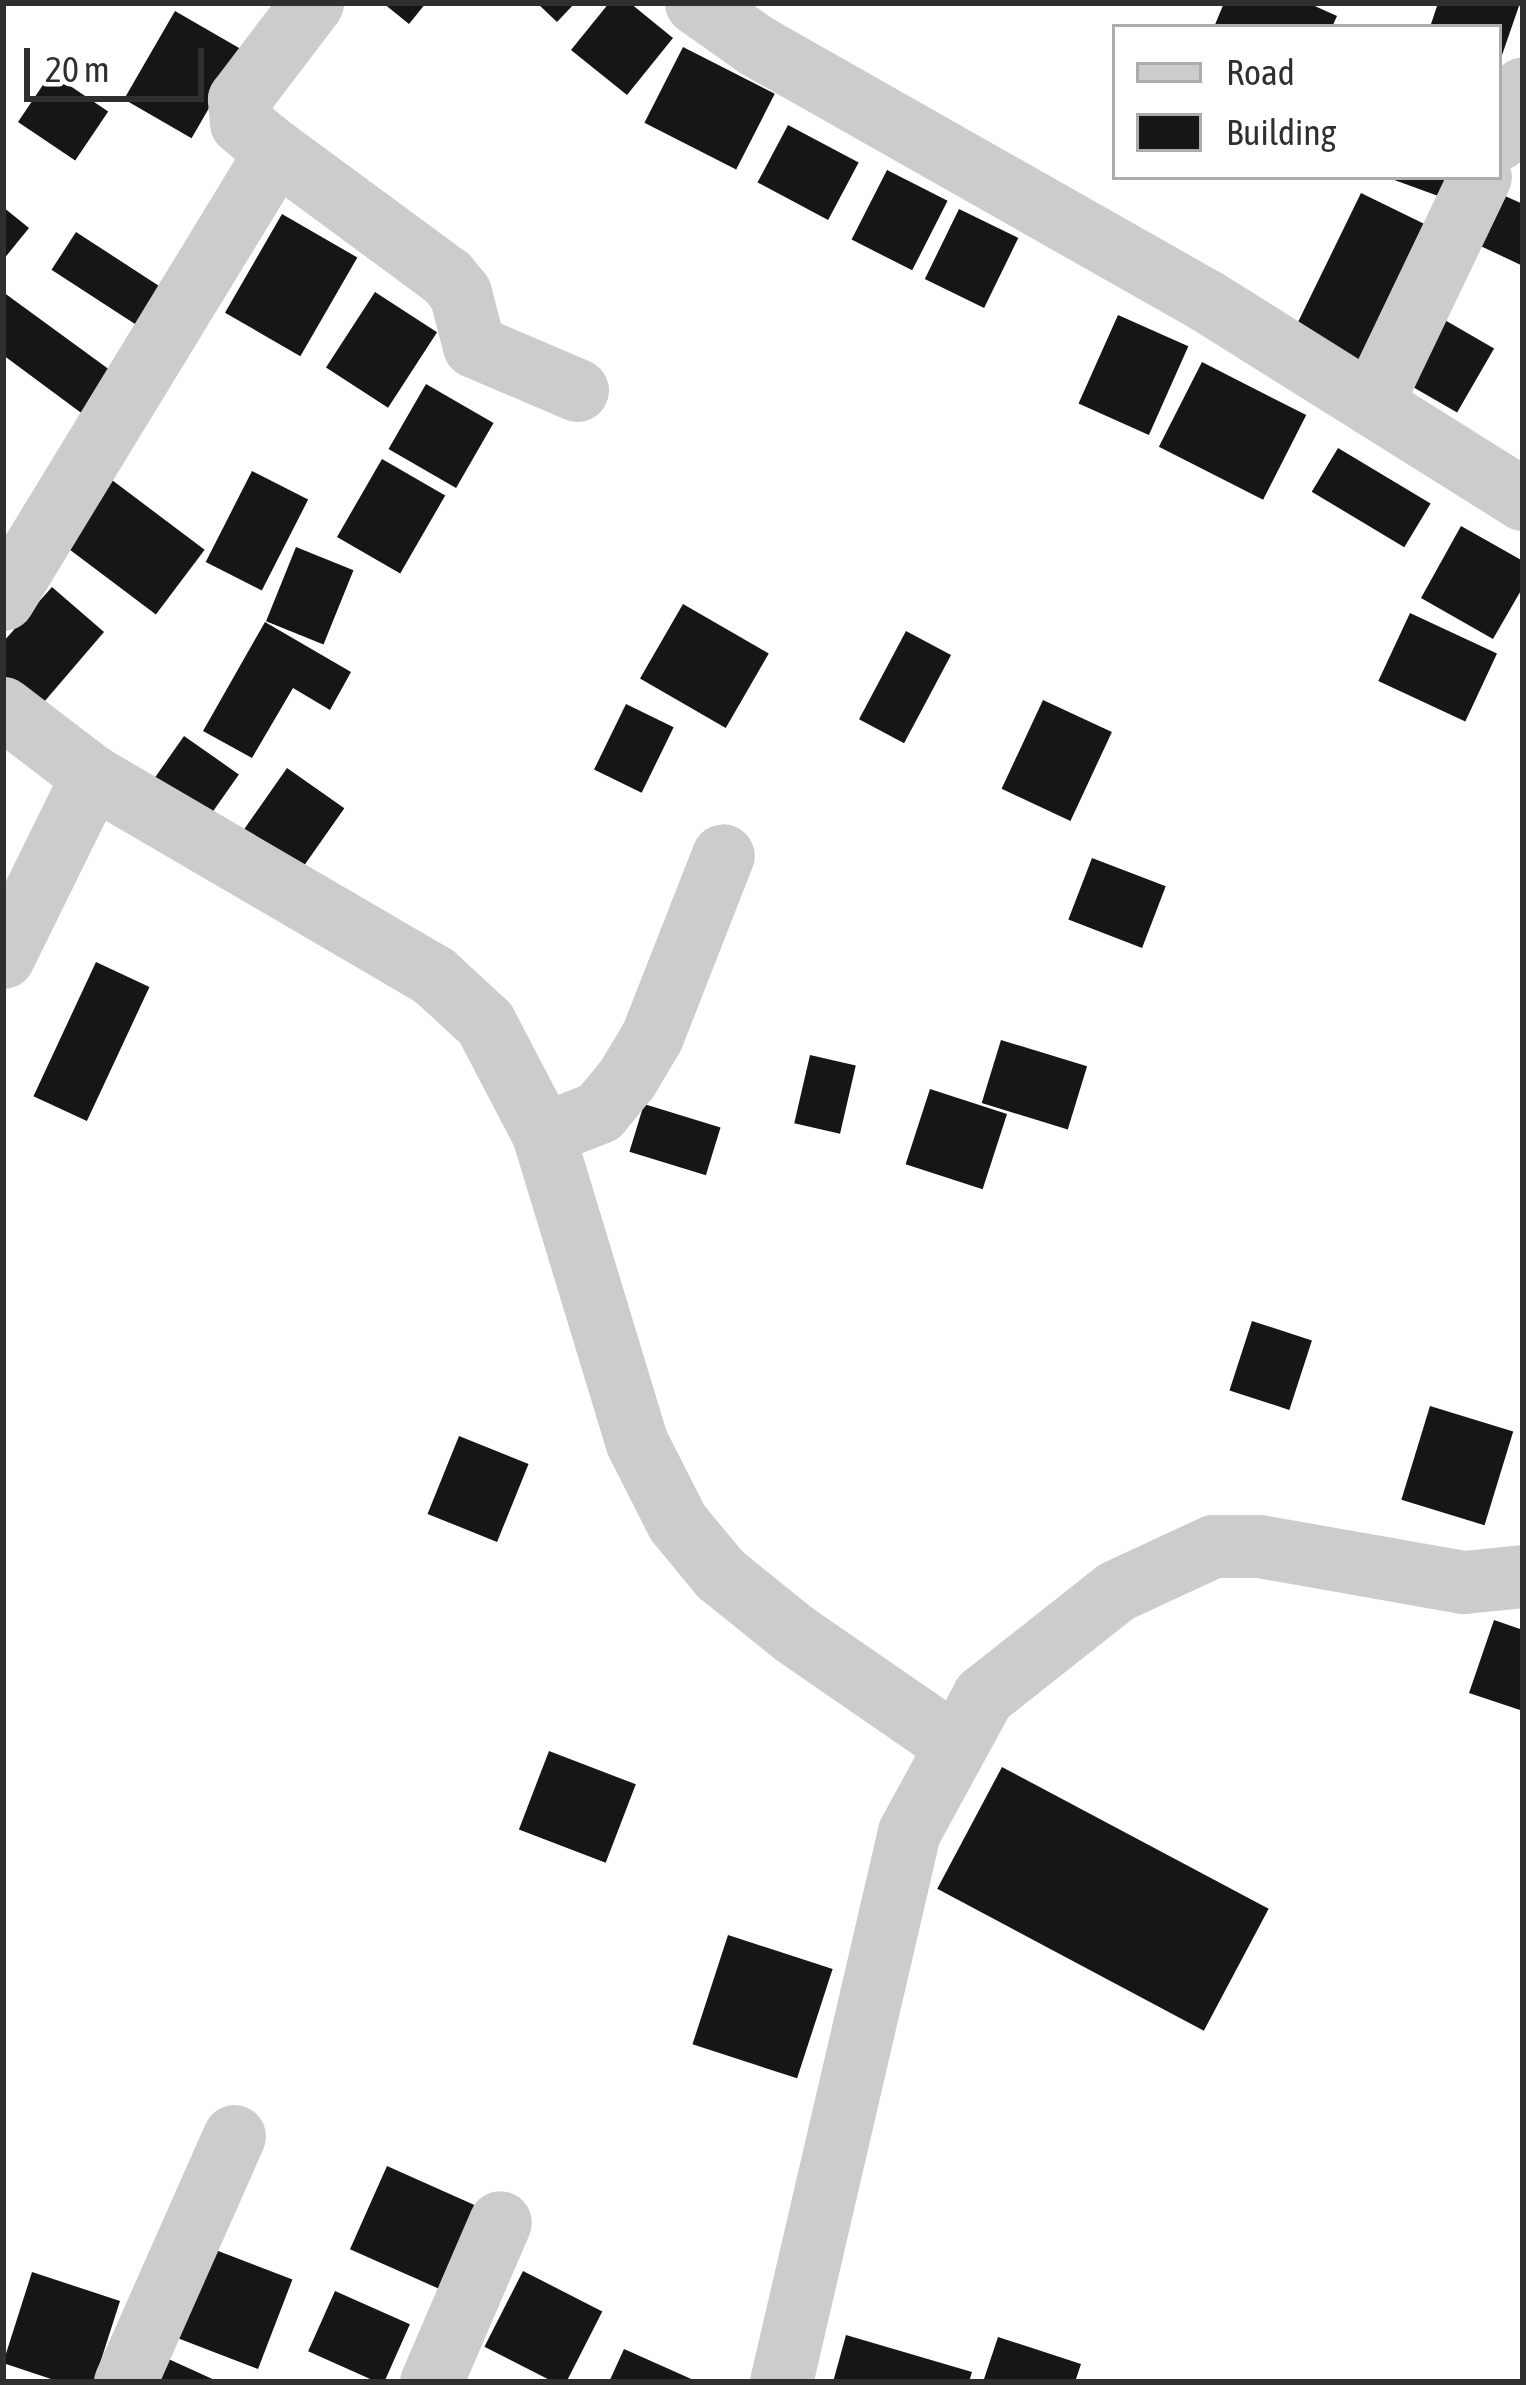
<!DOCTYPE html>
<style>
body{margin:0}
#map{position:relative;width:1526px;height:2385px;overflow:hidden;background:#fff;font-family:"Asap Condensed",sans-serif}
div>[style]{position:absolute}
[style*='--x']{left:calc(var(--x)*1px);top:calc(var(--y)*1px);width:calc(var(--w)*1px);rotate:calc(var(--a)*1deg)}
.building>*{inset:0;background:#161616;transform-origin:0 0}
.minor>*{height:63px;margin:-31.5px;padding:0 31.5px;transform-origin:31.5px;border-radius:31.5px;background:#ccc}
span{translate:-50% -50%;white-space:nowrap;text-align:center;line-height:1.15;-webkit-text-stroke:12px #fff;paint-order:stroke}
.frame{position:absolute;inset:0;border:6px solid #2f2f2f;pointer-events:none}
.legend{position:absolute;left:1112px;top:24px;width:390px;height:156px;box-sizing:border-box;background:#fff;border:3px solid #acacac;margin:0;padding:15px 21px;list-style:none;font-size:36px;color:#2f2f2f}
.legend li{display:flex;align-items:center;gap:24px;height:60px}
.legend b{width:60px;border:3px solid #acacac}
.scale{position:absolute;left:24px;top:48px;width:180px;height:54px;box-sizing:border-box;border:6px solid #2f2f2f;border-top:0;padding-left:15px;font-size:36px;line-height:42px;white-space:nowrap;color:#2f2f2f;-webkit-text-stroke:9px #fff;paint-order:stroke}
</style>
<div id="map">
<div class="building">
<div style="clip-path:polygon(383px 3px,426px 3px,409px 24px)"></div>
<div style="clip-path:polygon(537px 3px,575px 3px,557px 22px)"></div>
<div style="clip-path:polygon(609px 3px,630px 3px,673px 38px,627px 95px,571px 50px)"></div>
<div style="clip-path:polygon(1224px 3px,1308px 3px,1337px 16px,1332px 27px,1214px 27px)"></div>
<div style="clip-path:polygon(1438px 3px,1520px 3px,1500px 61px,1499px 27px,1430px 27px)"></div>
<div style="left:175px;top:11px;width:78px;height:102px;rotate:30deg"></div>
<div style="left:683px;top:47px;width:103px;height:85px;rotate:27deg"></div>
<div style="left:51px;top:73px;width:69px;height:59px;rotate:34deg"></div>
<div style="left:788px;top:125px;width:80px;height:65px;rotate:28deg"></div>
<div style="left:887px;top:170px;width:68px;height:78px;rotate:27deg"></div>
<div style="clip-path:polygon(1386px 177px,1448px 177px,1441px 197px)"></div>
<div style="clip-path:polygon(1496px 192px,1523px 204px,1523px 266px,1472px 242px)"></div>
<div style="left:1361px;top:193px;width:74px;height:162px;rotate:26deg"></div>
<div style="clip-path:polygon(3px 207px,29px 228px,3px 260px)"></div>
<div style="left:959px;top:209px;width:66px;height:78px;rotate:26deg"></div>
<div style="left:282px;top:214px;width:87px;height:114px;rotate:30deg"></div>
<div style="left:76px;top:232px;width:111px;height:45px;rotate:33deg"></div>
<div style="clip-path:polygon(3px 292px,114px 373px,84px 415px,3px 355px)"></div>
<div style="left:375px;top:292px;width:74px;height:90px;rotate:33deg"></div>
<div style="left:1118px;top:315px;width:77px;height:97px;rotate:24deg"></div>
<div style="left:1443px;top:319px;width:59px;height:74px;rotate:30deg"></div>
<div style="left:1202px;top:362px;width:117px;height:95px;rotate:27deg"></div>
<div style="left:426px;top:384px;width:78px;height:75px;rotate:30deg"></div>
<div style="left:1338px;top:448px;width:108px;height:51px;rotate:31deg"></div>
<div style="left:382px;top:459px;width:73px;height:90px;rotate:30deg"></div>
<div style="left:252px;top:471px;width:63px;height:102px;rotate:27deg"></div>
<div style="left:108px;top:477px;width:121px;height:81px;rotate:37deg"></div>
<div style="clip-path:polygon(1461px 526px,1523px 561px,1523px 587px,1493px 639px,1421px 598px)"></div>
<div style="left:296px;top:547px;width:62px;height:80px;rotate:22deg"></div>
<div style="clip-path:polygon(52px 587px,104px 632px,32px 716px,3px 691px,3px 642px)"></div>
<div style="left:683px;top:604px;width:99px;height:86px;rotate:30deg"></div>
<div style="left:1410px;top:613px;width:96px;height:75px;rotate:25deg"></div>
<div style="clip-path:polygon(265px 622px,351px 672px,330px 710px,293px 688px,252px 758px,203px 731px)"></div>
<div style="left:906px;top:631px;width:51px;height:100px;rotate:28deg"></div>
<div style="left:1043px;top:700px;width:76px;height:98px;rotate:25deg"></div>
<div style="left:626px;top:704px;width:53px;height:73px;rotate:26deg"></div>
<div style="left:184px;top:736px;width:67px;height:64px;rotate:35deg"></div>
<div style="left:287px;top:768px;width:70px;height:85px;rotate:35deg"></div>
<div style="left:1092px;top:858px;width:79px;height:66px;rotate:21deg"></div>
<div style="left:96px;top:962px;width:59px;height:148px;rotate:25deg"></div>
<div style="left:1001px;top:1040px;width:90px;height:66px;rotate:17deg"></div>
<div style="left:810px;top:1055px;width:47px;height:70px;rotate:13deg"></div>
<div style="left:930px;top:1089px;width:81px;height:79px;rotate:18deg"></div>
<div style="left:644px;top:1104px;width:80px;height:50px;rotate:17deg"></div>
<div style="left:1252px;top:1321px;width:63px;height:73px;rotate:18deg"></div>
<div style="left:1430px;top:1406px;width:87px;height:98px;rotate:17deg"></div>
<div style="left:459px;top:1436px;width:75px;height:84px;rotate:22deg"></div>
<div style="clip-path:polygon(1494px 1620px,1523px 1630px,1523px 1711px,1469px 1693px)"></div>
<div style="left:549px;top:1751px;width:93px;height:84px;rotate:21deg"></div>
<div style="left:1002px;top:1767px;width:302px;height:138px;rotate:28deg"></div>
<div style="left:728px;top:1935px;width:110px;height:115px;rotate:18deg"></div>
<div style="left:387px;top:2166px;width:108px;height:91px;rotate:24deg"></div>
<div style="left:200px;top:2244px;width:99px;height:96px;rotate:21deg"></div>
<div style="left:523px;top:2271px;width:89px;height:85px;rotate:27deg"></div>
<div style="clip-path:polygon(32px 2272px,120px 2301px,94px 2382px,60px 2382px,3px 2363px)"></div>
<div style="left:335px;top:2291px;width:82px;height:66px;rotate:24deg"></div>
<div style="clip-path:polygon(846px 2335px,972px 2372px,969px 2382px,833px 2382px)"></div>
<div style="clip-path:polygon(998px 2337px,1081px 2364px,1075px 2382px,983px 2382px)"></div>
<div style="clip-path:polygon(624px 2349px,698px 2382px,609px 2382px)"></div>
<div style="clip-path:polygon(164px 2357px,219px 2382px,153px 2382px)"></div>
</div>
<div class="minor">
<div style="--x:696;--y:3;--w:75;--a:35.2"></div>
<div style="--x:757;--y:46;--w:517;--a:29.54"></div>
<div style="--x:1207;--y:301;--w:373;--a:32.1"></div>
<div style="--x:1499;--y:138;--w:55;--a:-64.4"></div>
<div style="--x:265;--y:143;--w:226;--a:36.4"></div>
<div style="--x:447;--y:277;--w:21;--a:51"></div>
<div style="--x:460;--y:293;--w:55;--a:75.2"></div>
<div style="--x:474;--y:346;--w:112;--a:23.1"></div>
<div style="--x:1371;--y:404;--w:252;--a:-64.4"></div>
<div style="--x:3;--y:599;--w:505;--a:-58.61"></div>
<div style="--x:266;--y:168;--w:25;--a:-92"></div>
<div style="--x:265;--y:143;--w:31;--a:-140"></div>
<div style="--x:241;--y:123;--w:24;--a:-95"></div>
<div style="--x:239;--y:99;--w:121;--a:-52.8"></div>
<div style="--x:3;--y:708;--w:112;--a:37.4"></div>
<div style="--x:92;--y:776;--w:395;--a:30.3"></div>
<div style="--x:433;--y:975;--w:71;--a:42.7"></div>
<div style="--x:485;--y:1023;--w:125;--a:62.4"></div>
<div style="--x:543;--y:1134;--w:323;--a:73.1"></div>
<div style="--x:637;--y:1443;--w:89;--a:63.1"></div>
<div style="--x:677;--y:1522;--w:67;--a:50.4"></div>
<div style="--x:720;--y:1574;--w:94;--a:38.9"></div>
<div style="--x:793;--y:1633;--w:192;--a:34.6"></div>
<div style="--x:3;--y:957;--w:202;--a:-63.8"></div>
<div style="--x:543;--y:1134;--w:60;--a:-21.4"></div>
<div style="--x:599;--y:1112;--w:44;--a:-50.5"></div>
<div style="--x:627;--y:1078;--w:49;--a:-59.2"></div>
<div style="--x:652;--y:1036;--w:194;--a:-68.6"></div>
<div style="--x:125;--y:2382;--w:269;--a:-66.1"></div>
<div style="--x:431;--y:2382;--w:174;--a:-66.7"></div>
<div style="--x:781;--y:2382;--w:565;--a:-76.9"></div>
<div style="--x:909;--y:1832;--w:155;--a:-61.4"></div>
<div style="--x:983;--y:1696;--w:169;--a:-38.3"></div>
<div style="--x:1116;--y:1591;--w:107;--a:-24.9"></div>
<div style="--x:1213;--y:1546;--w:46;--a:0"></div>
<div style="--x:1259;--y:1546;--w:208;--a:10"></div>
<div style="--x:1464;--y:1582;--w:59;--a:-5.8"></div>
</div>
<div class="frame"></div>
<ul class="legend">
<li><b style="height:15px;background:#ccc"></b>Road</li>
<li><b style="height:33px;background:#161616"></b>Building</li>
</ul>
<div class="scale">20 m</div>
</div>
